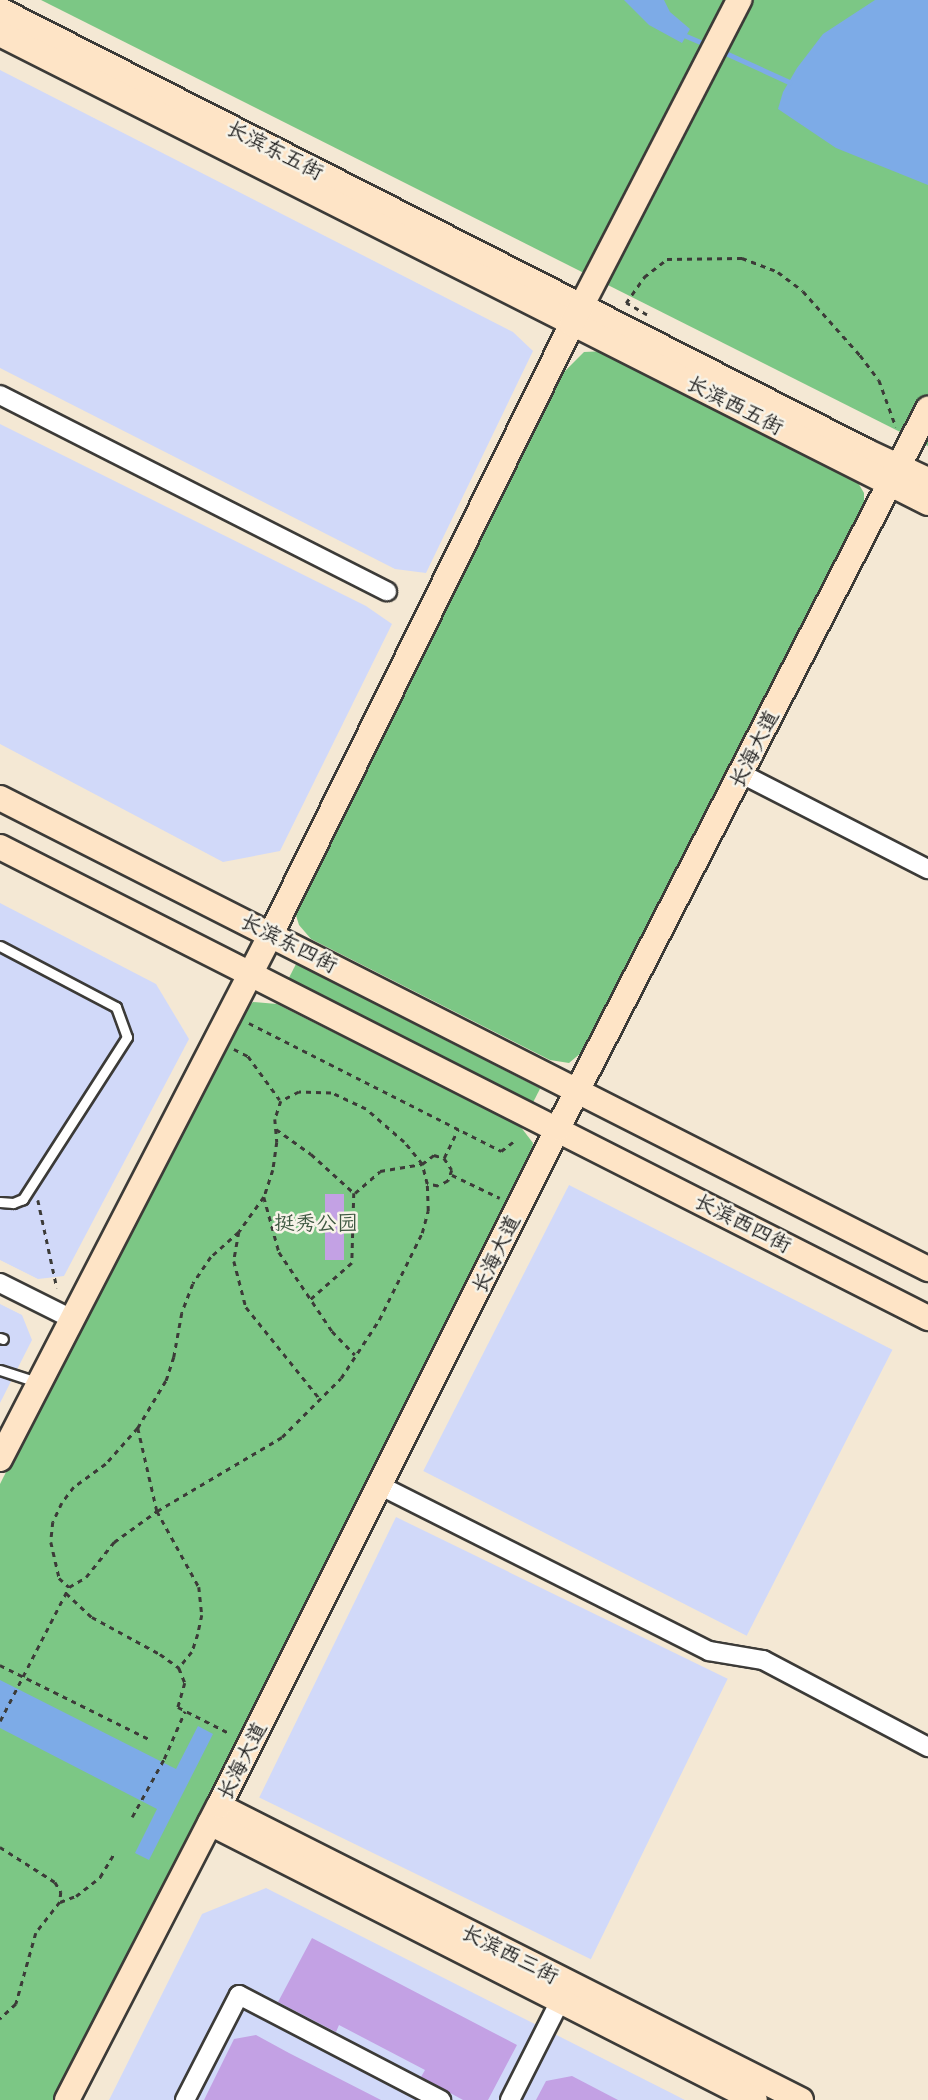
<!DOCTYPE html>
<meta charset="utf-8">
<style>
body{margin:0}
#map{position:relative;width:928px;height:2100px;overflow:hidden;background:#f4e8d4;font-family:Itim,"LXGW WenKai TC",sans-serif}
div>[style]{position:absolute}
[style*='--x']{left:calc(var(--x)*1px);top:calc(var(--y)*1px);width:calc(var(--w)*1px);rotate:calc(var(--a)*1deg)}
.built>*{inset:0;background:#d1d9f9;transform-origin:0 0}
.green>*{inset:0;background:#7cc785;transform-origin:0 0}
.water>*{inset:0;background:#7dabe7}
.stream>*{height:5px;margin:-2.5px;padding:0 2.5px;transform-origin:2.5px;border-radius:2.5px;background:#7dabe7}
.building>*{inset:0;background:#c3a1e4;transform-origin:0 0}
.path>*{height:2.5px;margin-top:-1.25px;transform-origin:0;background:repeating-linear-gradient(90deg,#3c3b38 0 5px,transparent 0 10px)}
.roads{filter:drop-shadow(2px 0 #3c3b38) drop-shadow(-2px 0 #3c3b38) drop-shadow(0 2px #3c3b38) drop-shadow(0 -2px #3c3b38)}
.lane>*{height:9px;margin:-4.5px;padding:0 4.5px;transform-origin:4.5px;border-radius:4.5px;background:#fff}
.street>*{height:18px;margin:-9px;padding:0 9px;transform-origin:9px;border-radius:9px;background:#fff}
.secondary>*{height:24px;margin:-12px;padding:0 12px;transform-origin:12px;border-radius:12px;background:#fee4c6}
span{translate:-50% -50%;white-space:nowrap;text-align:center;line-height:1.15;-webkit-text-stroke:5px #f7f3e8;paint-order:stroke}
.street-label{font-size:21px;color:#1c1c1c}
.park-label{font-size:21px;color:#3e5841}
</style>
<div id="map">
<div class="built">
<div style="clip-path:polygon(0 70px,513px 332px,533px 351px,426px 573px,395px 569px,0 368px)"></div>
<div style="clip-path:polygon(0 424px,366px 606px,392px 624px,280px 851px,223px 862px,0 744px)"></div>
<div style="clip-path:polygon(0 903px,156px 984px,189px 1039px,64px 1276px,38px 1279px,0 1260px)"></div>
<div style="left:569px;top:1185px;width:363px;height:321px;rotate:27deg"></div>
<div style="clip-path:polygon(0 1304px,22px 1315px,32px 1340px,0 1403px)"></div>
<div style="left:396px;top:1517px;width:369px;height:312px;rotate:26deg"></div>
<div style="clip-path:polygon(266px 1888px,685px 2100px,109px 2100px,202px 1914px)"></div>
</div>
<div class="green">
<div style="clip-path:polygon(41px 0,928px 0,928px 446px)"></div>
<div style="clip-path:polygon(607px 351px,854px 476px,864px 493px,864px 510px,588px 1047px,569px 1063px,550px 1060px,311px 939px,299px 925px,295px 912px,301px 892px,564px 372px,584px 352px)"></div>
<div style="left:296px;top:964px;width:274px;height:16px;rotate:27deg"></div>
<div style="clip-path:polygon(253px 1002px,277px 1004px,520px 1126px,533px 1143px,530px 1162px,56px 2100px,0 2100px,0 1484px,235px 1019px)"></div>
</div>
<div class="water">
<div style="clip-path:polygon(624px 0,664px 0,670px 12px,690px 29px,682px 43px,649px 25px)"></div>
<div style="clip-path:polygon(875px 0,928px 0,928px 185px,836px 148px,778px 109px,783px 92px,797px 68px,823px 34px)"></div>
<div style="clip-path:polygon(0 1680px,176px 1769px,198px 1726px,213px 1734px,149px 1860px,135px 1853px,157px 1809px,0 1728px)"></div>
</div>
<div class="stream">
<div style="--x:686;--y:36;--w:25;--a:23"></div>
<div style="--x:721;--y:51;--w:75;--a:24.5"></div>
</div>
<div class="building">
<div style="left:325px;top:1194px;width:19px;height:66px"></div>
<div style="clip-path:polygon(312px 1938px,517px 2045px,488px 2100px,463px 2100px,421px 2077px,425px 2070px,339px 2025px,336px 2032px,278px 2002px)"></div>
<div style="clip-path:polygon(256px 2035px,289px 2053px,381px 2100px,204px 2100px,234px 2039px)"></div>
<div style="clip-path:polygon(572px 2076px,618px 2100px,536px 2100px,546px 2081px)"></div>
</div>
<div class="path">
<div style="--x:647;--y:315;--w:24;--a:-150"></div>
<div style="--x:626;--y:303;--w:32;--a:-55"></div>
<div style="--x:644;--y:277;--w:29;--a:-38"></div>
<div style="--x:667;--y:259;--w:75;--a:-0.8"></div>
<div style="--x:742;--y:258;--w:39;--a:21"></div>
<div style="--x:778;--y:272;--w:31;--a:37"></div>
<div style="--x:803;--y:291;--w:86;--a:48.3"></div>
<div style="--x:860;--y:355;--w:31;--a:53"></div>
<div style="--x:879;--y:380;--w:50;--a:70.1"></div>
<div style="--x:249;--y:1023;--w:283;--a:26.9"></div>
<div style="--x:501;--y:1151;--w:15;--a:-37"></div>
<div style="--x:234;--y:1049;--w:16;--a:27"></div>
<div style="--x:248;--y:1056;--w:54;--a:54"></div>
<div style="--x:276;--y:1129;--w:43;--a:35.5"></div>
<div style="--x:311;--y:1154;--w:58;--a:42.2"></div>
<div style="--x:354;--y:1193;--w:70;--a:91.6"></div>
<div style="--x:352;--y:1263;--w:56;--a:138.6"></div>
<div style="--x:444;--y:1158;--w:32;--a:-64"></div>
<div style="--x:452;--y:1175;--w:53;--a:25.6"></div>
<div style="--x:355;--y:1193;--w:33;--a:-41"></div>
<div style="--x:380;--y:1171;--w:43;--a:-9.5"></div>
<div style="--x:422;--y:1164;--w:15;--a:-37"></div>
<div style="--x:434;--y:1155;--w:10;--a:17"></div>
<div style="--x:444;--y:1158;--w:14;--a:56"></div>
<div style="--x:452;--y:1170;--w:12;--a:110"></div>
<div style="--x:448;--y:1181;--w:11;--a:153"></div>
<div style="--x:438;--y:1186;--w:11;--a:-170"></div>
<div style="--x:264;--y:1197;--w:57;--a:74.7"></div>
<div style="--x:279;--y:1252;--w:95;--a:56.1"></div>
<div style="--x:332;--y:1331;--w:33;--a:46"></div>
<div style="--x:38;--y:1200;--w:90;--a:77.8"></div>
<div style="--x:239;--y:1232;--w:29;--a:100"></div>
<div style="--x:234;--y:1261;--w:48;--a:75.4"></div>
<div style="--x:246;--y:1307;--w:118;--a:51.2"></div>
<div style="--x:138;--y:1428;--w:85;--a:77.1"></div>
<div style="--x:157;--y:1511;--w:87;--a:61.1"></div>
<div style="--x:199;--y:1587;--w:28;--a:84"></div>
<div style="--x:202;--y:1615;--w:19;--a:102"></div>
<div style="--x:198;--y:1634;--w:19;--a:108"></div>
<div style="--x:192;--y:1652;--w:21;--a:129"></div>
<div style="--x:66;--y:1593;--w:35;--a:43"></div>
<div style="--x:92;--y:1617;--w:77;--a:28.6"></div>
<div style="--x:160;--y:1654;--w:24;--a:36"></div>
<div style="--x:179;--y:1668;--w:16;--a:68"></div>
<div style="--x:185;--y:1683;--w:25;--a:106"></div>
<div style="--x:178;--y:1707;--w:57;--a:27"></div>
<div style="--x:0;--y:1665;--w:166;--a:26.4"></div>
<div style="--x:0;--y:1721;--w:151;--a:-62.8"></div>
<div style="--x:69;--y:1587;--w:20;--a:-30"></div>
<div style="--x:86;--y:1577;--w:45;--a:-51.3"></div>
<div style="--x:114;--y:1542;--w:53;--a:-35.8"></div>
<div style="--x:157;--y:1511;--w:145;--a:-30.6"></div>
<div style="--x:282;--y:1437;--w:83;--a:-45"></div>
<div style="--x:341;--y:1378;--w:69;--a:-56.8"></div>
<div style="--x:379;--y:1320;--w:97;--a:-63.7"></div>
<div style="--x:422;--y:1233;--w:23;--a:-75"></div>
<div style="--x:428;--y:1211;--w:27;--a:-92"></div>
<div style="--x:427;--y:1184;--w:21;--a:-104"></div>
<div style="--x:422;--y:1164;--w:28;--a:-129"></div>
<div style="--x:404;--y:1142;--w:50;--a:-139"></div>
<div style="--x:366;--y:1109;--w:38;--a:-155"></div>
<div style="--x:331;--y:1093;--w:32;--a:-178"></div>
<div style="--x:299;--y:1092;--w:20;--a:153"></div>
<div style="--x:281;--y:1101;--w:19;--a:108"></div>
<div style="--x:275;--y:1119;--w:23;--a:85"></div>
<div style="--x:277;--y:1142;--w:28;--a:98"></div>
<div style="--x:273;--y:1170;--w:28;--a:108"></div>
<div style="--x:264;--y:1197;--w:43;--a:125.5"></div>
<div style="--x:239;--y:1232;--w:38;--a:138"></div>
<div style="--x:211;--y:1257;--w:32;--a:124"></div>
<div style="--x:193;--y:1284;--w:31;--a:111"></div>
<div style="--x:182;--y:1313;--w:45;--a:100.3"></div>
<div style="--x:174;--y:1357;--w:25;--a:108"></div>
<div style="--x:166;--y:1381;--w:55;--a:120.8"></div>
<div style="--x:138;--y:1428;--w:48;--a:131.6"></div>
<div style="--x:106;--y:1464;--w:39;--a:144"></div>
<div style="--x:74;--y:1487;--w:20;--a:127"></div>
<div style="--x:62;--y:1503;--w:21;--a:115"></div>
<div style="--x:53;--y:1522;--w:20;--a:96"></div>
<div style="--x:51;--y:1542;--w:37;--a:77"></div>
<div style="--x:59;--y:1578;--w:13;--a:42"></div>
<div style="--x:132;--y:1817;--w:66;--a:-61.1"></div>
<div style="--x:164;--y:1759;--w:52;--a:-66.4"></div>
<div style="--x:0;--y:1847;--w:65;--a:32.5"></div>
<div style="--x:55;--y:1882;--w:12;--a:59"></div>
<div style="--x:61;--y:1892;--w:10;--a:96"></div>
<div style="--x:60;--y:1902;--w:39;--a:128"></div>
<div style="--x:36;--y:1933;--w:74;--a:105.7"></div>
<div style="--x:16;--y:2004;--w:22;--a:137"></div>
<div style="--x:60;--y:1902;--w:17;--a:-21"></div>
<div style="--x:76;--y:1896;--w:31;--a:-38"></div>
<div style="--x:100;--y:1877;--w:26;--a:-59"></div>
</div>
<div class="roads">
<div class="lane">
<div style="--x:0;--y:946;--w:131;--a:27.7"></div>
<div style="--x:116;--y:1007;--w:32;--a:70"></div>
<div style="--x:127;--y:1037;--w:193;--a:122.7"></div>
<div style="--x:23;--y:1199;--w:11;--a:158"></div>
<div style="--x:13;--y:1203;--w:13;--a:-176"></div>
<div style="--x:0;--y:1338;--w:3;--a:18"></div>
<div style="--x:0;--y:1370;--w:40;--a:18"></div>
</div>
<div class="street">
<div style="--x:0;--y:395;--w:434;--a:26.9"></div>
<div style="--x:742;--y:774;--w:209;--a:27.1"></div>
<div style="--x:0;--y:1283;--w:80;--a:26.6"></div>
<div style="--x:381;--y:1486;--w:367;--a:26.7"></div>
<div style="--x:709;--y:1651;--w:55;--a:9.5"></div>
<div style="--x:763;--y:1660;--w:187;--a:27.8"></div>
<div style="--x:185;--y:2100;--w:118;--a:-62.8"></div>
<div style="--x:239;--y:1995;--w:228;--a:27.5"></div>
<div style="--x:510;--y:2100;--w:111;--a:-63.2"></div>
</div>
<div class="secondary">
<div style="--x:0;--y:10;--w:972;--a:26.99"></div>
<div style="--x:866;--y:451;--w:68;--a:25.1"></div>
<div style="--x:0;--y:34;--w:1040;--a:26.81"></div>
<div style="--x:0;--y:798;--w:1041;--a:26.91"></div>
<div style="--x:0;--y:847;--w:1041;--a:26.91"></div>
<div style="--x:0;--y:1459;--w:591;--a:-62.7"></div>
<div style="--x:271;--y:934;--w:680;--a:-63.74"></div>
<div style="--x:572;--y:324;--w:365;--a:-62.7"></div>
<div style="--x:219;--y:1806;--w:652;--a:26.8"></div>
<div style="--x:210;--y:1823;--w:611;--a:26.94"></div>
<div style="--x:67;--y:2100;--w:331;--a:-62.7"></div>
<div style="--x:219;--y:1806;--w:758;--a:-63.43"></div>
<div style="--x:558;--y:1128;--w:809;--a:-62.77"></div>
</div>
</div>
<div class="street-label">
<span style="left:275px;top:150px;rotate:27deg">长滨东五街</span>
<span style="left:735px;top:405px;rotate:27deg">长滨西五街</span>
<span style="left:754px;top:749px;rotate:-63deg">长海大道</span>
<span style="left:289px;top:943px;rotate:27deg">长滨东四街</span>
<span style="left:743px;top:1223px;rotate:27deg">长滨西四街</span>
<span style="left:496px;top:1254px;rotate:-64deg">长海大道</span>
<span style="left:242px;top:1761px;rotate:-63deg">长海大道</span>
<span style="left:510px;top:1954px;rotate:27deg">长滨西三街</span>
</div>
<div class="park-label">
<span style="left:316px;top:1223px">挺秀公园</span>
</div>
</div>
